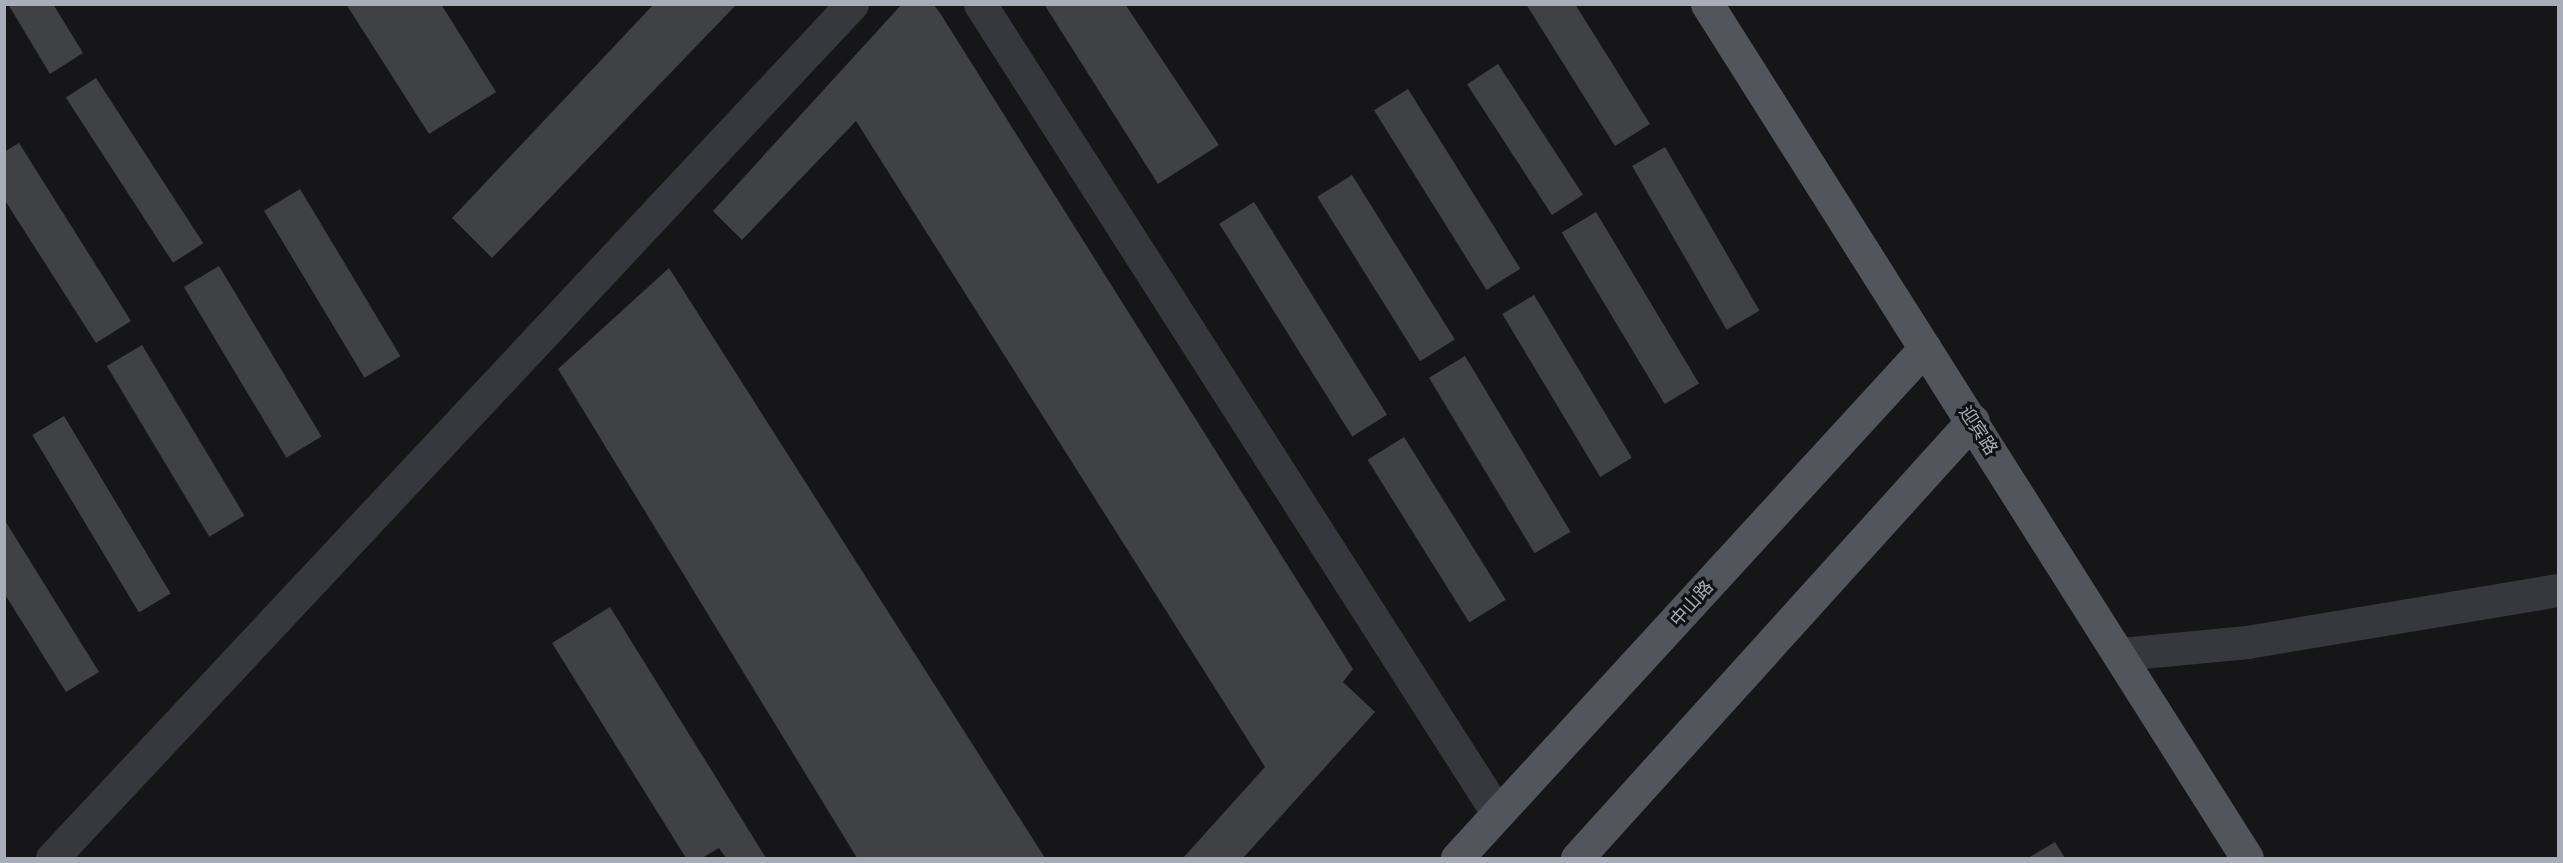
<!DOCTYPE html>
<meta charset="utf-8">
<style>
body{margin:0}
#map{position:relative;width:2563px;height:863px;overflow:hidden;background:#161618;font-family:Ubuntu,"Noto Sans SC",sans-serif}
div>[style]{position:absolute}
[style*='--x']{left:calc(var(--x)*1px);top:calc(var(--y)*1px);width:calc(var(--w)*1px);rotate:calc(var(--a)*1deg)}
.building>*{inset:0;background:#404145;transform-origin:0 0}
.minor>*{height:33px;margin:-16.5px;padding:0 16.5px;transform-origin:16.5px;border-radius:16.5px;background:#37383d}
.major>*{height:33px;margin:-16.5px;padding:0 16.5px;transform-origin:16.5px;border-radius:16.5px;background:#53555c}
span{translate:-50% -50%;white-space:nowrap;text-align:center;line-height:1.15;-webkit-text-stroke:6px #111113;paint-order:stroke}
.street-label{font-size:18px;color:#a8adb8}
.frame{position:absolute;inset:0;border:6px solid #a8adb8;pointer-events:none}
</style>
<div id="map">
<div class="building">
<div style="clip-path:polygon(8px 4px,53px 4px,83px 53px,50px 74px)"></div>
<div style="clip-path:polygon(346px 4px,441px 4px,496px 92px,429px 134px)"></div>
<div style="clip-path:polygon(902px 4px,933px 4px,940px 13px,1353px 669px,1343px 682px,1375px 712px,1243px 858px,1183px 858px,1265px 767px,856px 121px,742px 240px,713px 211px)"></div>
<div style="clip-path:polygon(1044px 4px,1125px 4px,1219px 145px,1158px 184px)"></div>
<div style="clip-path:polygon(1526px 4px,1575px 4px,1650px 124px,1615px 146px)"></div>
<div style="clip-path:polygon(653px 5px,736px 5px,492px 258px,452px 218px)"></div>
<div style="left:1498px;top:64px;width:156px;height:37px;rotate:57deg"></div>
<div style="left:96px;top:78px;width:197px;height:36px;rotate:57deg"></div>
<div style="left:1408px;top:89px;width:212px;height:40px;rotate:58deg"></div>
<div style="clip-path:polygon(19px 143px,131px 321px,96px 343px,4px 199px,4px 152px)"></div>
<div style="left:1665px;top:147px;width:189px;height:38px;rotate:60deg"></div>
<div style="left:1352px;top:175px;width:194px;height:41px;rotate:58deg"></div>
<div style="left:300px;top:189px;width:195px;height:42px;rotate:59deg"></div>
<div style="left:1254px;top:202px;width:251px;height:41px;rotate:58deg"></div>
<div style="left:1596px;top:212px;width:200px;height:40px;rotate:59deg"></div>
<div style="left:219px;top:266px;width:199px;height:41px;rotate:59deg"></div>
<div style="clip-path:polygon(669px 268px,1045px 858px,857px 858px,558px 369px)"></div>
<div style="left:1534px;top:295px;width:190px;height:37px;rotate:59deg"></div>
<div style="left:142px;top:345px;width:199px;height:41px;rotate:59deg"></div>
<div style="left:1465px;top:356px;width:205px;height:42px;rotate:59deg"></div>
<div style="left:64px;top:416px;width:207px;height:37px;rotate:59deg"></div>
<div style="left:1404px;top:437px;width:192px;height:43px;rotate:58deg"></div>
<div style="clip-path:polygon(4px 519px,99px 672px,66px 692px,4px 593px)"></div>
<div style="clip-path:polygon(610px 607px,766px 858px,726px 858px,719px 848px,702px 858px,686px 858px,552px 643px)"></div>
<div style="clip-path:polygon(2055px 842px,2065px 858px,2028px 858px)"></div>
</div>
<div class="minor">
<div style="--x:980;--y:4;--w:961;--a:57.4"></div>
<div style="--x:2121;--y:654;--w:127;--a:-5.4"></div>
<div style="--x:2247;--y:642;--w:315;--a:-9.5"></div>
<div style="--x:52;--y:858;--w:1170;--a:-46.87"></div>
</div>
<div class="major">
<div style="--x:1707;--y:4;--w:1010;--a:57.69"></div>
<div style="--x:1457;--y:858;--w:692;--a:-47.46"></div>
<div style="--x:1577;--y:858;--w:590;--a:-47.88"></div>
</div>
<div class="street-label">
<span style="left:1979px;top:430px;rotate:57deg">迎宾路</span>
<span style="left:1691px;top:603px;rotate:-48deg">中山路</span>
</div>
<div class="frame"></div>
</div>
